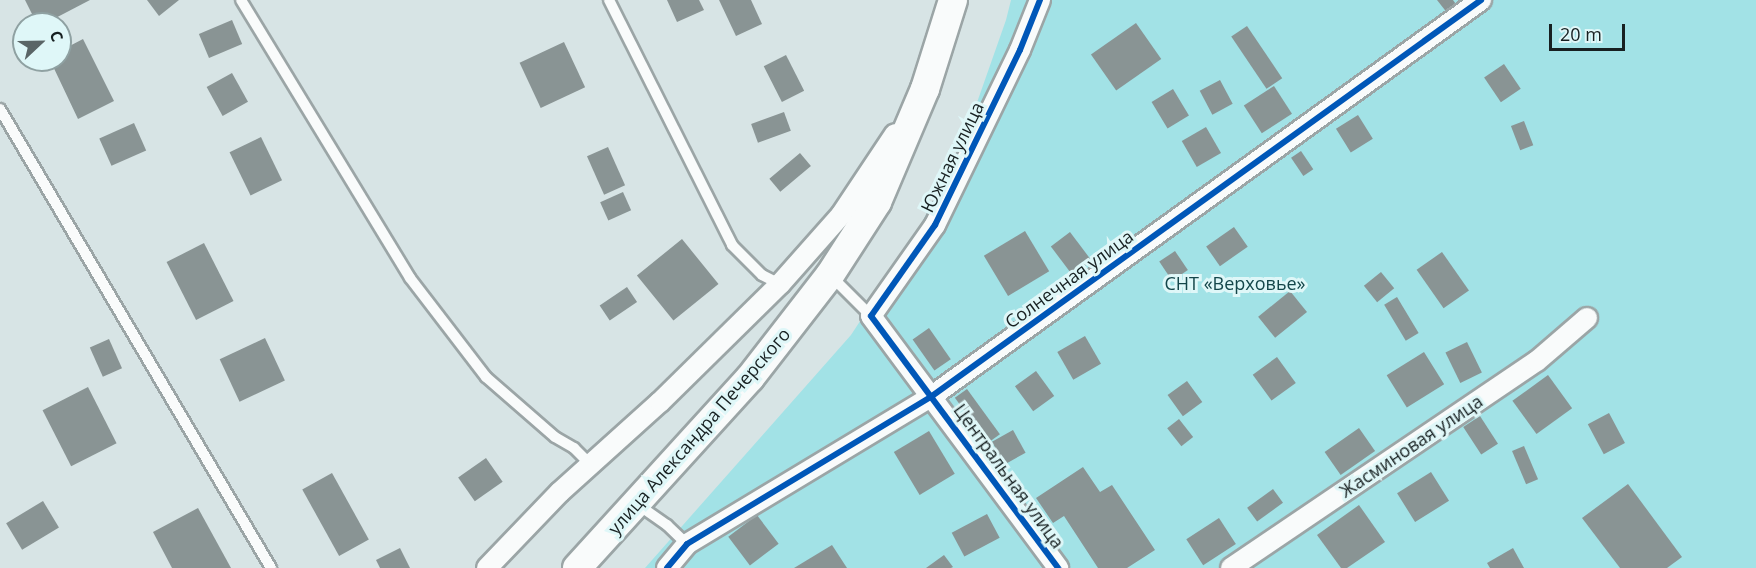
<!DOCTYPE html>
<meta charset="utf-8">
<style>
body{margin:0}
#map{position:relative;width:1756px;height:568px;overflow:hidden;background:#d7e4e5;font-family:"Open Sans",sans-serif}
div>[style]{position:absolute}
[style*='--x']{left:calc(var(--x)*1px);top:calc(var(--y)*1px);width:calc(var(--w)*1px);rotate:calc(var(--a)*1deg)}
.green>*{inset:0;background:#a2e2e6}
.building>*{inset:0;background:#899494;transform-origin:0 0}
.roads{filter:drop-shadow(2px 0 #9ba5a6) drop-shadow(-2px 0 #9ba5a6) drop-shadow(0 2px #9ba5a6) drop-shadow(0 -2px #9ba5a6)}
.lane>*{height:10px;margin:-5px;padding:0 5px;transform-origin:5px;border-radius:5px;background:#f9fbfb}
.street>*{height:20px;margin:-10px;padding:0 10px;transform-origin:10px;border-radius:10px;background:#f9fbfb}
.secondary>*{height:28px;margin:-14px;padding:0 14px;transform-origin:14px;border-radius:14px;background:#f9fbfb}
.cycleway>*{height:6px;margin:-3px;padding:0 3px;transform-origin:3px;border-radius:3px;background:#0057b8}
span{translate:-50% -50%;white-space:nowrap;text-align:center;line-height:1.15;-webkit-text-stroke:6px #dff7f8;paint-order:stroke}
.street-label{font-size:18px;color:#172021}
.park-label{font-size:18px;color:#14464a}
.north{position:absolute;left:12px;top:12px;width:60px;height:60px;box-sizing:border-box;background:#dff7f8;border:2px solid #8fa1a2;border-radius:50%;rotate:68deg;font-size:16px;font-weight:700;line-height:24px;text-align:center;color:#172021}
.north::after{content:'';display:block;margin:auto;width:21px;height:27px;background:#5a6566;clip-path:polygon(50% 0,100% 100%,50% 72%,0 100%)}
.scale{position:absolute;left:1549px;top:24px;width:76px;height:27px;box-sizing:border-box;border:3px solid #172021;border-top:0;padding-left:8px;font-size:18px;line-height:21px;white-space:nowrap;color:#172021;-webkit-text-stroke:4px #dff7f8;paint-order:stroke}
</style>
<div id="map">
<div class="green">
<div style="clip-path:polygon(1011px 0,1756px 0,1756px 568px,645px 568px,851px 335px,910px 245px,961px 148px,1006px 20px)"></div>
</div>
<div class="building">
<div style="clip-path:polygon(25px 0,90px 0,44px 24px,37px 24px)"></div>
<div style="clip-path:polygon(147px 0,179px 0,159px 16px)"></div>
<div style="clip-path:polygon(667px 0,699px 0,704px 10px,677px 22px)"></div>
<div style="clip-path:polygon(719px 0,751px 0,762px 24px,736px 36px)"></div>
<div style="clip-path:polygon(1437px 0,1453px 0,1458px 7px,1448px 14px)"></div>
<div style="left:232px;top:20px;width:26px;height:36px;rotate:67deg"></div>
<div style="left:1136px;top:23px;width:44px;height:55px;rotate:55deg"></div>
<div style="left:1247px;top:26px;width:63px;height:19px;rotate:56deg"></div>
<div style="clip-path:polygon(83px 39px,114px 101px,78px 119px,50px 60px,60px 60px,60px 51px)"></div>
<div style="left:564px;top:42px;width:50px;height:49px;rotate:65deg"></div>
<div style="left:786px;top:55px;width:40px;height:25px;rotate:63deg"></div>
<div style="left:1504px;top:64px;width:30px;height:24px;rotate:56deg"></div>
<div style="left:232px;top:73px;width:33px;height:29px;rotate:61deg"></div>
<div style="left:1220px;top:80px;width:27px;height:23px;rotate:62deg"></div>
<div style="left:1274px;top:86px;width:33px;height:36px;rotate:57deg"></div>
<div style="left:1173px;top:89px;width:31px;height:25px;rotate:59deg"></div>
<div style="left:784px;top:112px;width:20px;height:35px;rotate:70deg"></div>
<div style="left:1358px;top:115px;width:28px;height:26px;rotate:58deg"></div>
<div style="left:1524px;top:121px;width:26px;height:14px;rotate:69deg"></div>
<div style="left:134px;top:123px;width:30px;height:38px;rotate:66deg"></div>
<div style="left:1206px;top:127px;width:30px;height:28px;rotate:60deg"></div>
<div style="left:261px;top:137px;width:48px;height:35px;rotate:64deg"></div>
<div style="left:608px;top:147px;width:42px;height:23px;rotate:66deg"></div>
<div style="left:1301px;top:151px;width:22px;height:12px;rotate:56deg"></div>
<div style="left:800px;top:153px;width:17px;height:40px;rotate:50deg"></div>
<div style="left:623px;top:192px;width:20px;height:25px;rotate:66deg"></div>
<div style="left:1234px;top:227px;width:24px;height:34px;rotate:55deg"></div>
<div style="left:1025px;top:231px;width:47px;height:48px;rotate:59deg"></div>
<div style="left:1070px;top:232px;width:36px;height:24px;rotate:53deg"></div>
<div style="left:682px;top:239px;width:58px;height:58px;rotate:51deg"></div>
<div style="left:204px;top:243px;width:65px;height:42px;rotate:63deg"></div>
<div style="left:1175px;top:251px;width:23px;height:19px;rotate:56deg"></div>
<div style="left:1442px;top:252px;width:47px;height:31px;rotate:55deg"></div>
<div style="left:1381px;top:272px;width:21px;height:22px;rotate:51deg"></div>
<div style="left:627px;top:287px;width:18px;height:33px;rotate:56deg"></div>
<div style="left:1290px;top:291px;width:27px;height:41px;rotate:51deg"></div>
<div style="left:1397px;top:297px;width:42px;height:15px;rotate:59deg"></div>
<div style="left:929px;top:328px;width:38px;height:20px;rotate:55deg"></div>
<div style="left:1085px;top:336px;width:32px;height:32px;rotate:60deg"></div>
<div style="left:265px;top:338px;width:47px;height:50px;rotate:65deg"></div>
<div style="left:109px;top:339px;width:32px;height:21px;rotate:66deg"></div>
<div style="left:1467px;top:342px;width:34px;height:24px;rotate:64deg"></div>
<div style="left:1424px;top:352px;width:38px;height:44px;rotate:58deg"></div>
<div style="left:1277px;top:357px;width:32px;height:30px;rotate:54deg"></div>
<div style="left:1036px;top:371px;width:31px;height:26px;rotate:54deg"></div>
<div style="left:1548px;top:375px;width:41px;height:44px;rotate:54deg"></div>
<div style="left:1187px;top:381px;width:26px;height:24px;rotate:54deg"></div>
<div style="left:88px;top:387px;width:63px;height:51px;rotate:63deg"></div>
<div style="left:967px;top:389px;width:56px;height:15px;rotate:54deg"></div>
<div style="left:1609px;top:413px;width:34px;height:24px;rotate:62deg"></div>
<div style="left:1480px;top:416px;width:33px;height:20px;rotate:57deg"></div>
<div style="left:1179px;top:419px;width:23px;height:15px;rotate:52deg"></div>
<div style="left:1359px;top:428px;width:28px;height:42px;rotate:55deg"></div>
<div style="left:1013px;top:430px;width:26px;height:24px;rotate:61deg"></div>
<div style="left:929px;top:431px;width:50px;height:41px;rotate:59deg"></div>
<div style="left:1524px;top:446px;width:36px;height:13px;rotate:67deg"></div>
<div style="left:486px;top:458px;width:29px;height:34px;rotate:55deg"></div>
<div style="clip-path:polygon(1083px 467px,1100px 492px,1112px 485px,1155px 550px,1127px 568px,1098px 568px,1064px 516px,1053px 523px,1036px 498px)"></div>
<div style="left:1431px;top:472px;width:34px;height:40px;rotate:58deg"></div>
<div style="left:332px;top:473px;width:76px;height:34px;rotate:61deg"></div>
<div style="clip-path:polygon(1628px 484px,1682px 557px,1667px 568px,1620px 568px,1582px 518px)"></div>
<div style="left:1273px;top:489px;width:17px;height:32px;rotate:54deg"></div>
<div style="left:43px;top:501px;width:31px;height:43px;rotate:59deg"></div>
<div style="clip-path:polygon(1359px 505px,1385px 542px,1347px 568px,1341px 568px,1317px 535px)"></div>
<div style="clip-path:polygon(198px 508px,231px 568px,172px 568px,153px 532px)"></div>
<div style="left:987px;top:514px;width:27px;height:40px;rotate:62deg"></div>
<div style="left:757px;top:515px;width:36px;height:36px;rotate:53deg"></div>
<div style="left:1219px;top:518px;width:31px;height:39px;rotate:57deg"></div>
<div style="clip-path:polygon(832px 545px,847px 568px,794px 568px)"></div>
<div style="clip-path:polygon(400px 548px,410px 568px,380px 568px,376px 560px)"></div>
<div style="clip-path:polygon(1513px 548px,1524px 568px,1490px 568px,1487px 563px)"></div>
<div style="clip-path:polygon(944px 555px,953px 567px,951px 568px,926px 568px)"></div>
</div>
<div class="roads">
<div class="lane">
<div style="--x:241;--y:0;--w:325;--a:58.7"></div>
<div style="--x:410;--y:278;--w:125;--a:52.5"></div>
<div style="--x:486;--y:377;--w:91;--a:41"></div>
<div style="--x:555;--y:437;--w:22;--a:30"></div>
<div style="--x:574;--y:448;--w:24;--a:45"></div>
<div style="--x:609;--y:0;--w:274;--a:63.3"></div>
<div style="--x:732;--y:245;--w:42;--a:45"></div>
<div style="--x:762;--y:275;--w:20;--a:27"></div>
<div style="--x:0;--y:109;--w:533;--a:59.44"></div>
<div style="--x:831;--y:276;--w:57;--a:45"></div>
<div style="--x:637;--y:504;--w:37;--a:35"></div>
<div style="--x:667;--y:525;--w:28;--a:44"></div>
</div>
<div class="street">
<div style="--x:1040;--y:0;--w:54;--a:111.8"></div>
<div style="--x:1020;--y:50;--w:195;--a:115.9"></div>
<div style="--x:935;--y:225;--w:111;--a:125.1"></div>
<div style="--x:871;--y:316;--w:314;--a:53.4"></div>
<div style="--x:487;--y:568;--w:105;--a:-46.2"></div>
<div style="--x:560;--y:492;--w:135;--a:-42"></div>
<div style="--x:660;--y:402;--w:168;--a:-44.5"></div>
<div style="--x:780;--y:284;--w:92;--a:-48.5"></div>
<div style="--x:841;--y:215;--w:97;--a:-56.3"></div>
<div style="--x:667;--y:568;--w:31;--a:-50"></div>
<div style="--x:687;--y:544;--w:286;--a:-31.1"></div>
<div style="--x:932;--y:396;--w:677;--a:-35.8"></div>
<div style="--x:1231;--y:568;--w:369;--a:-34.1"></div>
<div style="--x:1537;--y:361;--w:66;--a:-40.7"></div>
</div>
<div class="secondary">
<div style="--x:577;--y:568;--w:257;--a:-47.7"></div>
<div style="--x:750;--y:378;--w:130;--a:-52.2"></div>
<div style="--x:830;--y:275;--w:87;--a:-57.2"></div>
<div style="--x:877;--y:202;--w:123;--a:-67"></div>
<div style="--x:925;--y:89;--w:93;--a:-72.5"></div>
</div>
</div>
<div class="cycleway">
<div style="--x:1040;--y:0;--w:54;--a:111.8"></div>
<div style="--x:1020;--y:50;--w:195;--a:115.9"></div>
<div style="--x:935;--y:225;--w:111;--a:125.1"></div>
<div style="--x:871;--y:316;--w:314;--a:53.4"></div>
<div style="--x:667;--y:568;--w:31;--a:-50"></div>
<div style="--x:687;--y:544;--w:286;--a:-31.1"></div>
<div style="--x:932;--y:396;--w:677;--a:-35.8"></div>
</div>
<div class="street-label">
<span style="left:952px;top:157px;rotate:-64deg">Южная улица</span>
<span style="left:1069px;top:279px;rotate:-36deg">Солнечная улица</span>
<span style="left:699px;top:431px;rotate:-49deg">улица Александра Печерского</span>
<span style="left:1411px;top:446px;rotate:-34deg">Жасминовая улица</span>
<span style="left:1009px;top:476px;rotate:54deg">Центральная улица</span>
</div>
<div class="park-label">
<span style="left:1235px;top:283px">СНТ «Верховье»</span>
</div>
<div class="north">С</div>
<div class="scale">20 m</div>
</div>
